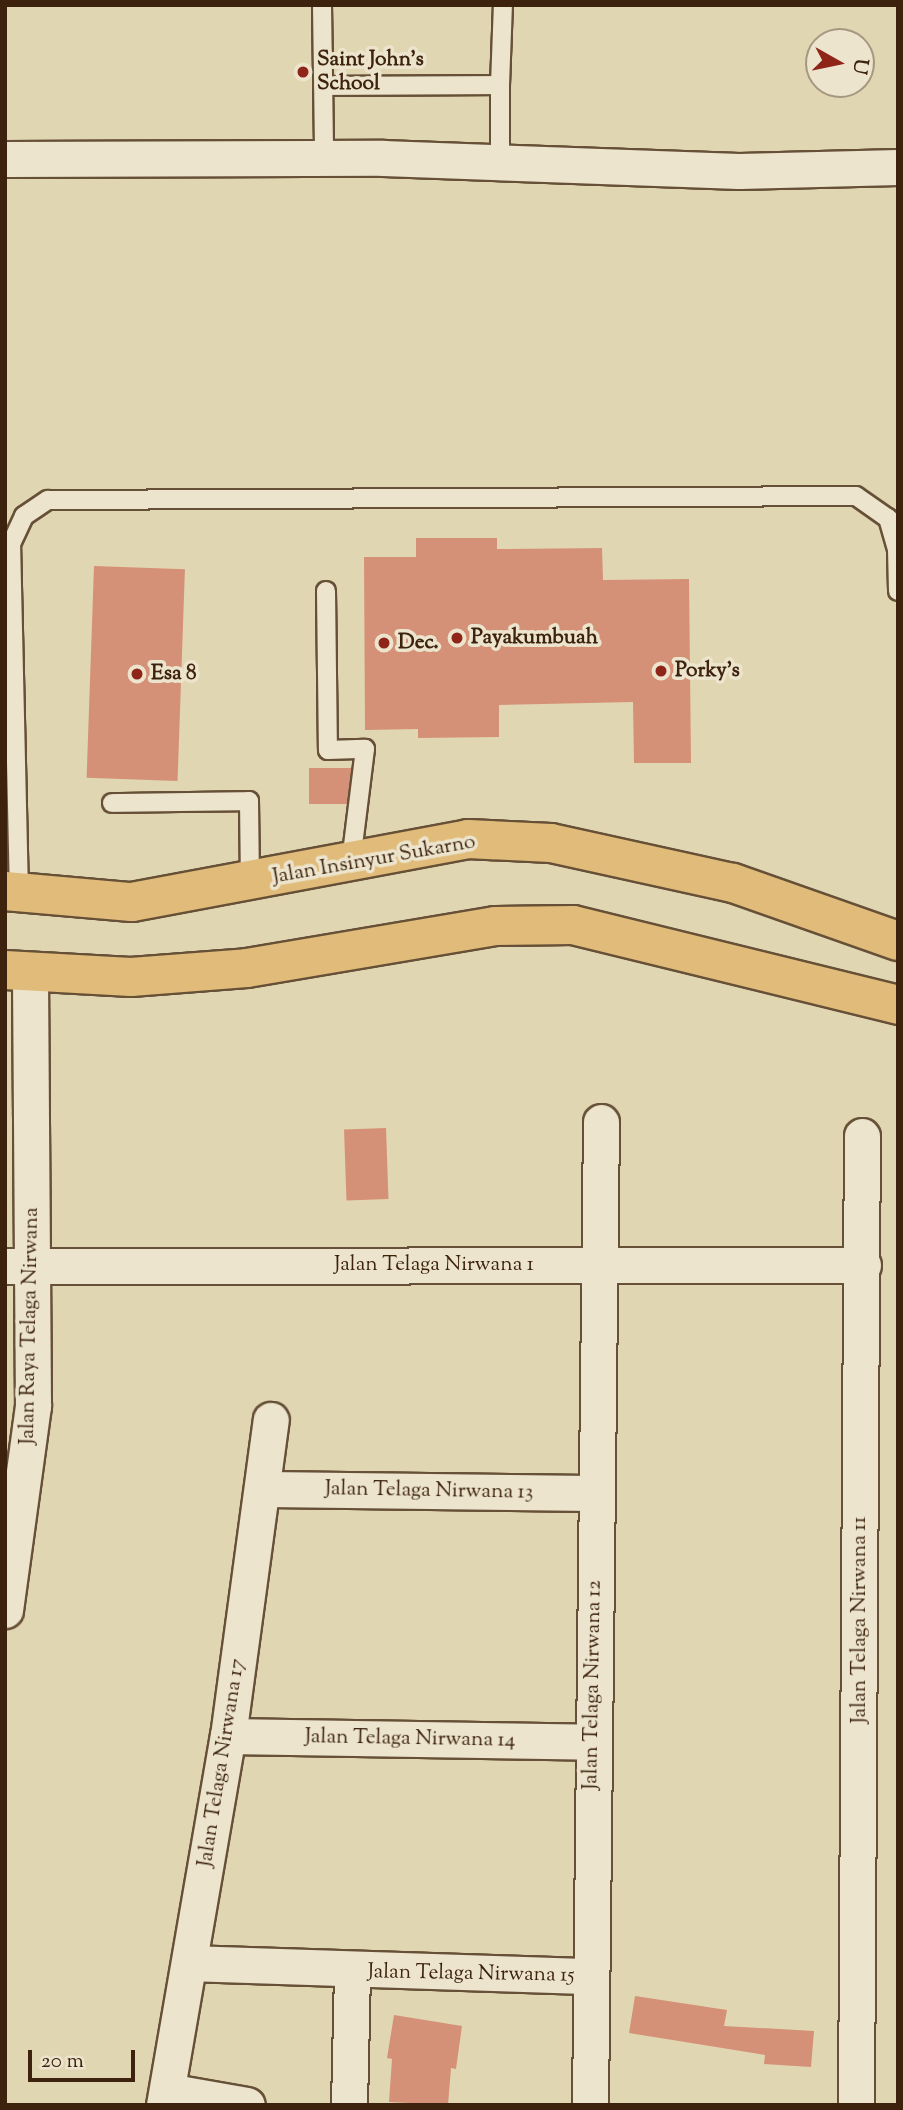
<!DOCTYPE html>
<style>
body{margin:0}
#map{position:relative;width:903px;height:2110px;overflow:hidden;background:#e1d6b2;font-family:"Sorts Mill Goudy",serif}
div>[style]{position:absolute}
[style*='--x']{left:calc(var(--x)*1px);top:calc(var(--y)*1px);width:calc(var(--w)*1px);rotate:calc(var(--a)*1deg)}
.building>*{inset:0;background:#d59177;transform-origin:0 0}
.roads{filter:drop-shadow(2px 0 #665037) drop-shadow(-2px 0 #665037) drop-shadow(0 2px #665037) drop-shadow(0 -2px #665037)}
.lane>*{height:18px;margin:-9px;padding:0 9px;transform-origin:9px;border-radius:9px;background:#ece4cd}
.street>*{height:35px;margin:-17.5px;padding:0 17.5px;transform-origin:17.5px;border-radius:17.5px;background:#ece4cd}
.primary>*{height:38px;margin:-19px;padding:0 19px;transform-origin:19px;border-radius:19px;background:#e0bb79}
.dots>*{width:19px;height:19px;translate:-50% -50%;box-sizing:border-box;border:4px solid #ece4cd;border-radius:50%}
span{translate:-50% -50%;white-space:nowrap;text-align:center;line-height:1.15;-webkit-text-stroke:7px #ece4cd;paint-order:stroke}
.poi-label{font-size:21px;color:#3d230e;font-weight:700}
.left{translate:0 -50%;text-align:left}
.street-label{font-size:21px;color:#3d230e}
.frame{position:absolute;inset:0;border:7px solid #3d230e;pointer-events:none}
.north{position:absolute;left:805px;top:28px;width:70px;height:70px;box-sizing:border-box;background:#ece4cd;border:2px solid #a69781;border-radius:50%;rotate:99deg;font-size:19px;font-weight:700;line-height:28px;text-align:center;color:#3d230e}
.north::after{content:'';display:block;margin:auto;width:24px;height:32px;background:#8f2418;clip-path:polygon(50% 0,100% 100%,50% 72%,0 100%)}
.scale{position:absolute;left:28px;top:2050px;width:107px;height:32px;box-sizing:border-box;border:4px solid #3d230e;border-top:0;padding-left:9px;font-size:21px;line-height:24px;white-space:nowrap;color:#3d230e;-webkit-text-stroke:5px #ece4cd;paint-order:stroke}
</style>
<div id="map">
<div class="building">
<div style="clip-path:polygon(416px 538px,497px 538px,497px 549px,602px 548px,603px 580px,689px 579px,691px 763px,634px 763px,633px 702px,499px 705px,499px 737px,418px 738px,418px 729px,365px 730px,364px 557px,416px 557px)"></div>
<div style="left:94px;top:566px;width:91px;height:212px;rotate:2deg"></div>
<div style="left:309px;top:768px;width:42px;height:36px"></div>
<div style="left:386px;top:1128px;width:71px;height:42px;rotate:88deg"></div>
<div style="clip-path:polygon(635px 1996px,727px 2010px,724px 2026px,814px 2031px,811px 2067px,764px 2064px,765px 2055px,629px 2033px)"></div>
<div style="clip-path:polygon(394px 2015px,462px 2026px,456px 2069px,451px 2068px,448px 2105px,389px 2102px,392px 2059px,387px 2058px)"></div>
</div>
<div class="roads">
<div class="lane">
<div style="--x:322;--y:5;--w:152;--a:89.2"></div>
<div style="--x:500;--y:85;--w:80;--a:-87.9"></div>
<div style="--x:324;--y:86;--w:176;--a:-0.3"></div>
<div style="--x:500;--y:85;--w:76;--a:90"></div>
<div style="--x:326;--y:591;--w:159;--a:89.3"></div>
<div style="--x:328;--y:750;--w:37;--a:-2"></div>
<div style="--x:365;--y:749;--w:113;--a:97.1"></div>
<div style="--x:112;--y:803;--w:137;--a:-0.8"></div>
<div style="--x:249;--y:801;--w:82;--a:89.3"></div>
<div style="--x:19;--y:894;--w:350;--a:-91.3"></div>
<div style="--x:11;--y:544;--w:31;--a:-65"></div>
<div style="--x:24;--y:516;--w:29;--a:-34"></div>
<div style="--x:48;--y:500;--w:808;--a:-0.28"></div>
<div style="--x:856;--y:496;--w:39;--a:35"></div>
<div style="--x:888;--y:518;--w:32;--a:74"></div>
<div style="--x:897;--y:549;--w:42;--a:88.6"></div>
</div>
<div class="street">
<div style="--x:5;--y:159;--w:378;--a:-0.2"></div>
<div style="--x:383;--y:158;--w:356;--a:2.1"></div>
<div style="--x:739;--y:171;--w:159;--a:-1.4"></div>
<div style="--x:5;--y:1266;--w:858;--a:-0.07"></div>
<div style="--x:264;--y:1489;--w:330;--a:0.7"></div>
<div style="--x:5;--y:1610;--w:206;--a:-82.2"></div>
<div style="--x:33;--y:1406;--w:432;--a:-90.4"></div>
<div style="--x:228;--y:1736;--w:364;--a:0.9"></div>
<div style="--x:190;--y:1963;--w:400;--a:1.9"></div>
<div style="--x:167;--y:2091;--w:81;--a:9.9"></div>
<div style="--x:164;--y:2105;--w:375;--a:-80.2"></div>
<div style="--x:228;--y:1736;--w:319;--a:-82.3"></div>
<div style="--x:349;--y:2105;--w:134;--a:-88.7"></div>
<div style="--x:590;--y:2105;--w:983;--a:-89.36"></div>
<div style="--x:856;--y:2105;--w:969;--a:-89.65"></div>
</div>
<div class="primary">
<div style="--x:5;--y:891;--w:127;--a:5"></div>
<div style="--x:132;--y:902;--w:342;--a:-10.6"></div>
<div style="--x:468;--y:839;--w:83;--a:2.8"></div>
<div style="--x:551;--y:843;--w:186;--a:12.4"></div>
<div style="--x:733;--y:883;--w:175;--a:19.4"></div>
<div style="--x:5;--y:970;--w:126;--a:3.2"></div>
<div style="--x:131;--y:977;--w:116;--a:-4.4"></div>
<div style="--x:247;--y:968;--w:252;--a:-9.6"></div>
<div style="--x:495;--y:926;--w:78;--a:-0.7"></div>
<div style="--x:573;--y:925;--w:335;--a:13.8"></div>
</div>
</div>
<div class="dots">
<div style="left:303px;top:72px;background:#8f2418"></div>
<div style="left:457px;top:638px;background:#8f2418"></div>
<div style="left:384px;top:643px;background:#8f2418"></div>
<div style="left:661px;top:671px;background:#8f2418"></div>
<div style="left:137px;top:674px;background:#8f2418"></div>
</div>
<div class="poi-label">
<span class="left" style="left:317px;top:72px">Saint John's<br>School</span>
<span class="left" style="left:471px;top:638px">Payakumbuah</span>
<span class="left" style="left:398px;top:643px">Dec.</span>
<span class="left" style="left:675px;top:671px">Porky's</span>
<span class="left" style="left:151px;top:674px">Esa 8</span>
</div>
<div class="street-label">
<span style="left:374px;top:860px;rotate:-10deg">Jalan Insinyur Sukarno</span>
<span style="left:434px;top:1265px">Jalan Telaga Nirwana 1</span>
<span style="left:30px;top:1326px;rotate:-89deg">Jalan Raya Telaga Nirwana</span>
<span style="left:429px;top:1491px;rotate:1deg">Jalan Telaga Nirwana 13</span>
<span style="left:860px;top:1620px;rotate:-90deg">Jalan Telaga Nirwana 11</span>
<span style="left:593px;top:1685px;rotate:-89deg">Jalan Telaga Nirwana 12</span>
<span style="left:410px;top:1739px;rotate:1deg">Jalan Telaga Nirwana 14</span>
<span style="left:222px;top:1763px;rotate:-81deg">Jalan Telaga Nirwana 17</span>
<span style="left:471px;top:1974px;rotate:1deg">Jalan Telaga Nirwana 15</span>
</div>
<div class="frame"></div>
<div class="north">U</div>
<div class="scale">20 m</div>
</div>
